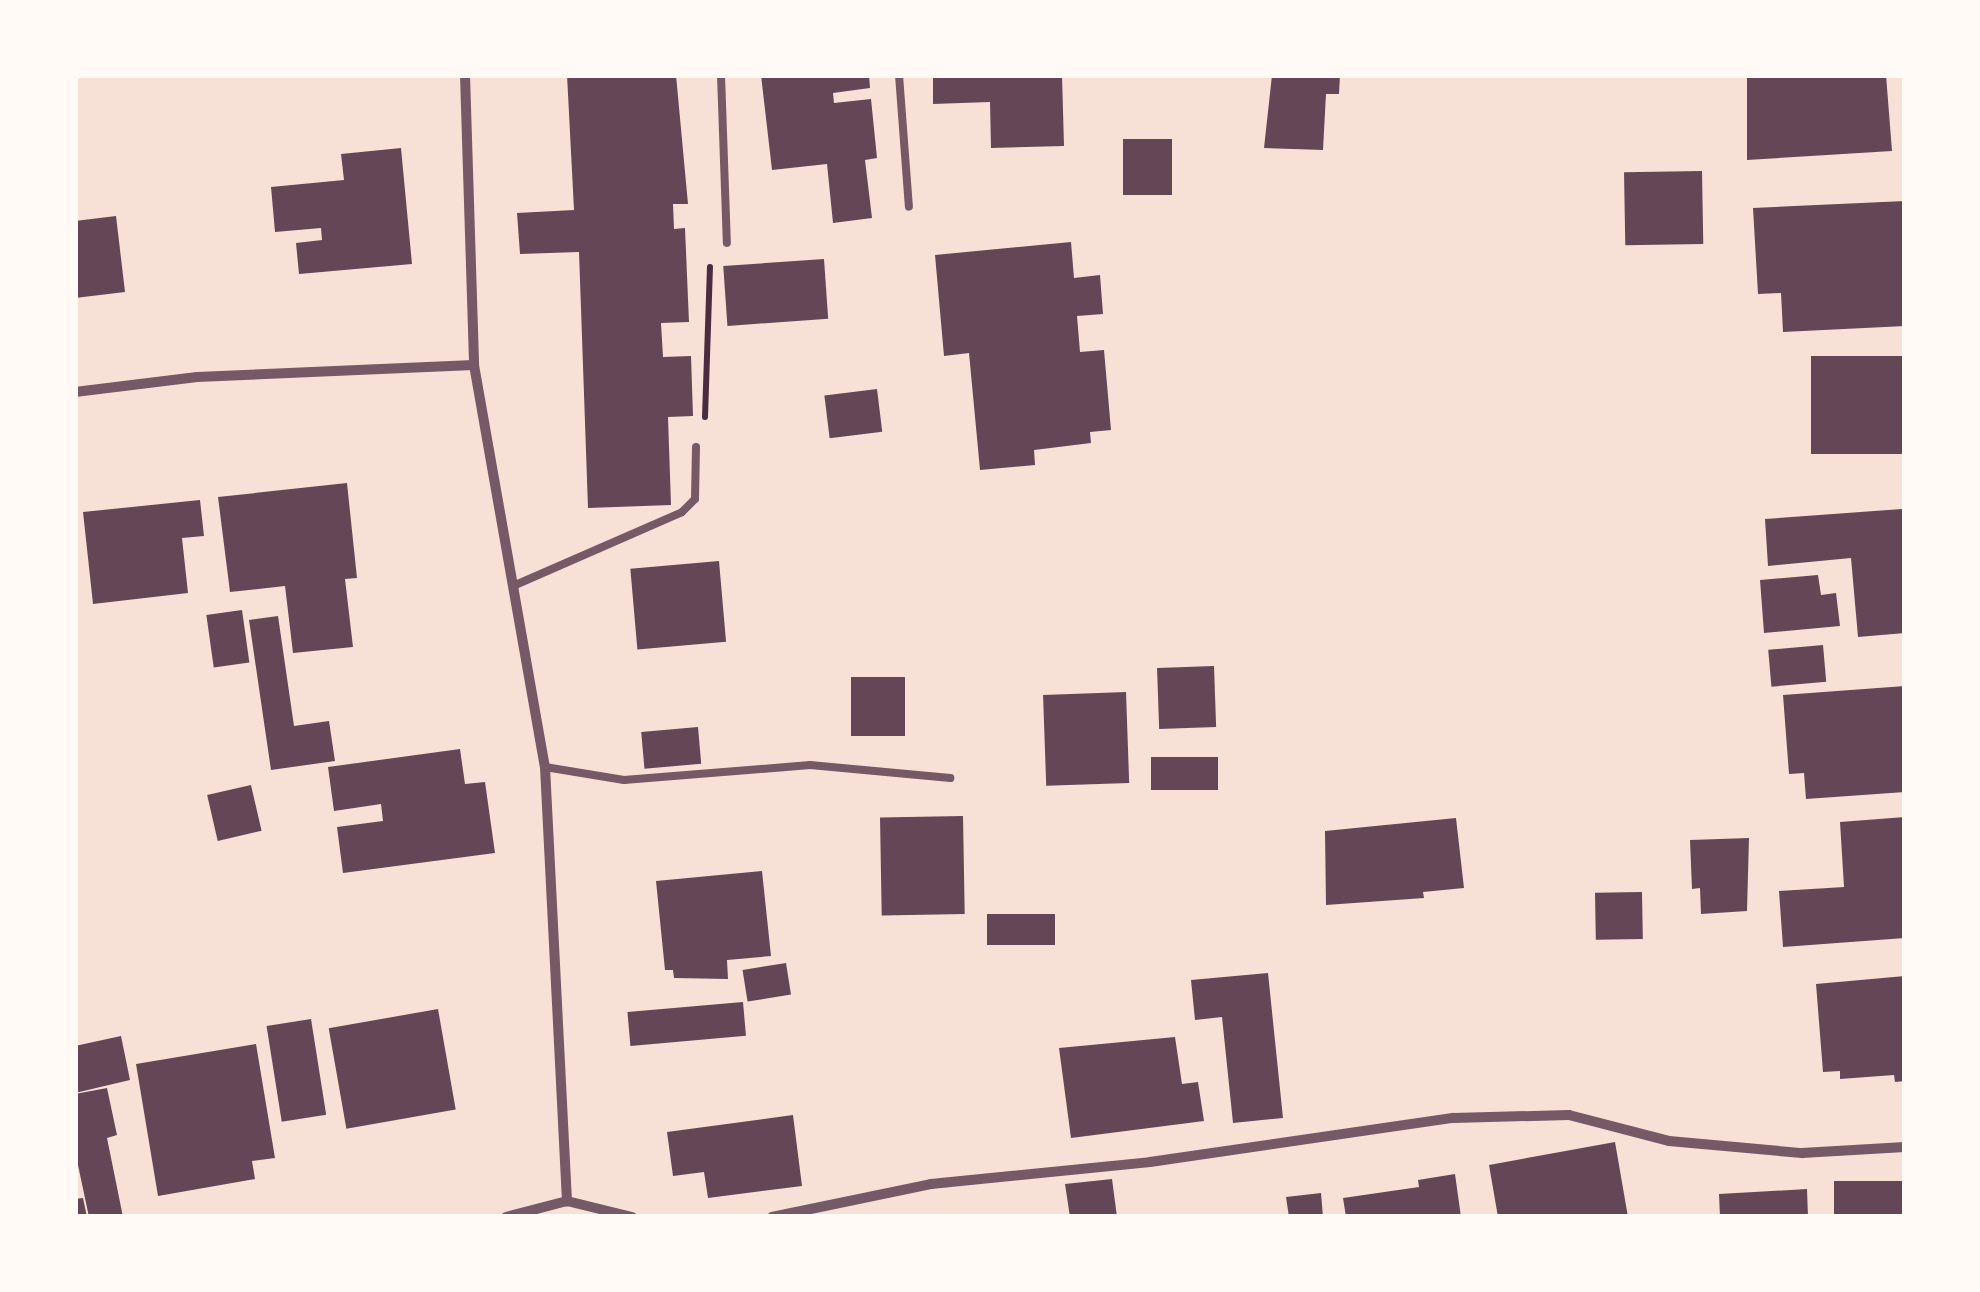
<!DOCTYPE html>
<style>
body{margin:0}
#map{position:relative;width:1980px;height:1292px;overflow:hidden;background:#f7e1d7;font-family:"Sofia Sans Condensed",sans-serif}
div>[style]{position:absolute}
[style*='--x']{left:calc(var(--x)*1px);top:calc(var(--y)*1px);width:calc(var(--w)*1px);rotate:calc(var(--a)*1deg)}
.building>*{inset:0;background:#644757;transform-origin:0 0}
.path>*{height:6px;margin:-3px;padding:0 3px;transform-origin:3px;border-radius:3px;background:#4a2c40}
.service>*{height:8px;margin:-4px;padding:0 4px;transform-origin:4px;border-radius:4px;background:#755966}
.minor>*{height:10px;margin:-5px;padding:0 5px;transform-origin:5px;border-radius:5px;background:#755966}
span{translate:-50% -50%;white-space:nowrap;text-align:center;line-height:1.15;-webkit-text-stroke:9px #fffaf5;paint-order:stroke}
.frame{position:absolute;inset:0;border:78px solid #fffaf5;pointer-events:none}
</style>
<div id="map">
<div class="building">
<div style="clip-path:polygon(567px 75px,676px 75px,688px 204px,673px 204px,674px 229px,685px 228px,689px 322px,661px 323px,663px 357px,691px 356px,693px 416px,668px 417px,671px 505px,588px 508px,579px 252px,520px 254px,517px 213px,574px 210px)"></div>
<div style="clip-path:polygon(761px 75px,869px 75px,870px 88px,833px 93px,834px 103px,871px 99px,877px 158px,865px 160px,872px 218px,833px 223px,827px 164px,772px 170px)"></div>
<div style="clip-path:polygon(933px 75px,1062px 75px,1064px 146px,991px 148px,990px 102px,933px 104px)"></div>
<div style="clip-path:polygon(1272px 75px,1340px 75px,1339px 94px,1326px 94px,1323px 150px,1264px 148px)"></div>
<div style="clip-path:polygon(1747px 75px,1886px 75px,1892px 151px,1747px 160px)"></div>
<div style="left:1123px;top:139px;width:49px;height:56px"></div>
<div style="clip-path:polygon(401px 148px,412px 264px,299px 274px,296px 243px,322px 240px,321px 228px,275px 232px,271px 187px,344px 180px,341px 154px)"></div>
<div style="left:1702px;top:171px;width:73px;height:78px;rotate:89deg"></div>
<div style="clip-path:polygon(1905px 201px,1905px 326px,1783px 332px,1781px 293px,1758px 294px,1753px 208px)"></div>
<div style="clip-path:polygon(116px 216px,125px 292px,75px 298px,75px 221px)"></div>
<div style="clip-path:polygon(1071px 242px,1074px 278px,1100px 275px,1103px 314px,1077px 316px,1080px 352px,1104px 350px,1111px 430px,1090px 432px,1091px 443px,1034px 450px,1035px 465px,980px 470px,969px 353px,944px 356px,935px 255px)"></div>
<div style="left:824px;top:259px;width:60px;height:101px;rotate:86deg"></div>
<div style="left:1905px;top:356px;width:98px;height:94px;rotate:90deg"></div>
<div style="left:877px;top:389px;width:43px;height:53px;rotate:83deg"></div>
<div style="clip-path:polygon(347px 483px,357px 578px,345px 579px,353px 647px,293px 653px,285px 586px,230px 592px,218px 497px)"></div>
<div style="clip-path:polygon(200px 500px,204px 536px,182px 538px,188px 593px,93px 604px,83px 512px)"></div>
<div style="clip-path:polygon(1902px 509px,1905px 633px,1858px 637px,1851px 558px,1768px 566px,1765px 519px)"></div>
<div style="left:719px;top:561px;width:81px;height:89px;rotate:85deg"></div>
<div style="clip-path:polygon(1818px 575px,1821px 595px,1836px 593px,1840px 626px,1764px 633px,1760px 580px)"></div>
<div style="left:242px;top:610px;width:53px;height:36px;rotate:82deg"></div>
<div style="clip-path:polygon(278px 616px,294px 726px,329px 721px,335px 761px,271px 770px,249px 620px)"></div>
<div style="left:1823px;top:645px;width:37px;height:55px;rotate:85deg"></div>
<div style="left:1214px;top:666px;width:61px;height:57px;rotate:88deg"></div>
<div style="left:851px;top:677px;width:54px;height:59px"></div>
<div style="clip-path:polygon(1905px 686px,1905px 792px,1806px 799px,1804px 773px,1789px 774px,1783px 695px)"></div>
<div style="left:1126px;top:692px;width:91px;height:83px;rotate:88deg"></div>
<div style="left:698px;top:727px;width:37px;height:57px;rotate:85deg"></div>
<div style="clip-path:polygon(460px 749px,465px 784px,485px 782px,495px 853px,343px 873px,337px 827px,383px 821px,381px 804px,334px 811px,328px 767px)"></div>
<div style="left:1218px;top:757px;width:33px;height:67px;rotate:90deg"></div>
<div style="left:251px;top:785px;width:47px;height:45px;rotate:77deg"></div>
<div style="left:963px;top:816px;width:98px;height:83px;rotate:89deg"></div>
<div style="clip-path:polygon(1905px 817px,1905px 938px,1783px 947px,1779px 891px,1844px 887px,1840px 822px)"></div>
<div style="clip-path:polygon(1456px 818px,1464px 888px,1423px 892px,1424px 898px,1326px 905px,1325px 831px)"></div>
<div style="clip-path:polygon(1749px 838px,1747px 911px,1701px 914px,1700px 888px,1692px 889px,1690px 840px)"></div>
<div style="clip-path:polygon(762px 871px,771px 956px,727px 960px,728px 979px,674px 978px,673px 970px,665px 970px,656px 881px)"></div>
<div style="left:1642px;top:892px;width:47px;height:47px;rotate:89deg"></div>
<div style="left:987px;top:914px;width:68px;height:31px"></div>
<div style="left:786px;top:963px;width:32px;height:44px;rotate:81deg"></div>
<div style="clip-path:polygon(1268px 973px,1283px 1118px,1233px 1123px,1222px 1017px,1195px 1020px,1191px 980px)"></div>
<div style="clip-path:polygon(1905px 976px,1905px 1081px,1895px 1082px,1894px 1075px,1840px 1079px,1840px 1071px,1823px 1072px,1816px 984px)"></div>
<div style="left:743px;top:1002px;width:34px;height:116px;rotate:85deg"></div>
<div style="left:438px;top:1009px;width:102px;height:111px;rotate:80deg"></div>
<div style="left:311px;top:1019px;width:97px;height:45px;rotate:81deg"></div>
<div style="clip-path:polygon(121px 1036px,130px 1080px,75px 1093px,75px 1046px)"></div>
<div style="clip-path:polygon(1175px 1037px,1182px 1084px,1198px 1082px,1204px 1121px,1071px 1138px,1059px 1048px)"></div>
<div style="clip-path:polygon(256px 1044px,275px 1158px,252px 1161px,255px 1179px,158px 1196px,136px 1064px)"></div>
<div style="clip-path:polygon(107px 1088px,117px 1135px,107px 1138px,123px 1217px,89px 1217px,75px 1151px,75px 1094px)"></div>
<div style="clip-path:polygon(793px 1115px,802px 1186px,708px 1198px,704px 1172px,673px 1176px,667px 1132px)"></div>
<div style="clip-path:polygon(1615px 1142px,1628px 1217px,1498px 1217px,1489px 1165px)"></div>
<div style="clip-path:polygon(1455px 1174px,1461px 1217px,1346px 1217px,1343px 1198px,1419px 1187px,1418px 1180px)"></div>
<div style="clip-path:polygon(1112px 1179px,1117px 1217px,1070px 1217px,1065px 1184px)"></div>
<div style="left:1905px;top:1181px;width:33px;height:71px;rotate:90deg"></div>
<div style="clip-path:polygon(1807px 1189px,1808px 1217px,1720px 1217px,1719px 1194px)"></div>
<div style="clip-path:polygon(1321px 1193px,1323px 1217px,1289px 1217px,1286px 1197px)"></div>
<div style="clip-path:polygon(83px 1198px,87px 1217px,75px 1217px,75px 1199px)"></div>
</div>
<div class="path">
<div style="--x:705;--y:417;--w:150;--a:-88.1"></div>
</div>
<div class="service">
<div style="--x:721;--y:75;--w:168;--a:88"></div>
<div style="--x:899;--y:75;--w:132;--a:85.7"></div>
<div style="--x:513;--y:586;--w:184;--a:-23.6"></div>
<div style="--x:682;--y:512;--w:18;--a:-45"></div>
<div style="--x:695;--y:499;--w:52;--a:-88.9"></div>
<div style="--x:545;--y:767;--w:80;--a:9.3"></div>
<div style="--x:624;--y:780;--w:187;--a:-4.6"></div>
<div style="--x:810;--y:765;--w:141;--a:5.3"></div>
</div>
<div class="minor">
<div style="--x:465;--y:75;--w:290;--a:88.2"></div>
<div style="--x:474;--y:365;--w:408;--a:80"></div>
<div style="--x:545;--y:767;--w:435;--a:87.1"></div>
<div style="--x:75;--y:392;--w:123;--a:-7"></div>
<div style="--x:197;--y:377;--w:277;--a:-2.5"></div>
<div style="--x:506;--y:1217;--w:63;--a:-14.7"></div>
<div style="--x:567;--y:1201;--w:67;--a:13.8"></div>
<div style="--x:772;--y:1217;--w:162;--a:-11.7"></div>
<div style="--x:931;--y:1184;--w:220;--a:-5.7"></div>
<div style="--x:1150;--y:1162;--w:306;--a:-8.3"></div>
<div style="--x:1453;--y:1118;--w:116;--a:-1.5"></div>
<div style="--x:1569;--y:1115;--w:103;--a:14.6"></div>
<div style="--x:1669;--y:1141;--w:134;--a:5.2"></div>
<div style="--x:1802;--y:1153;--w:103;--a:-3.3"></div>
</div>
<div class="frame"></div>
</div>
